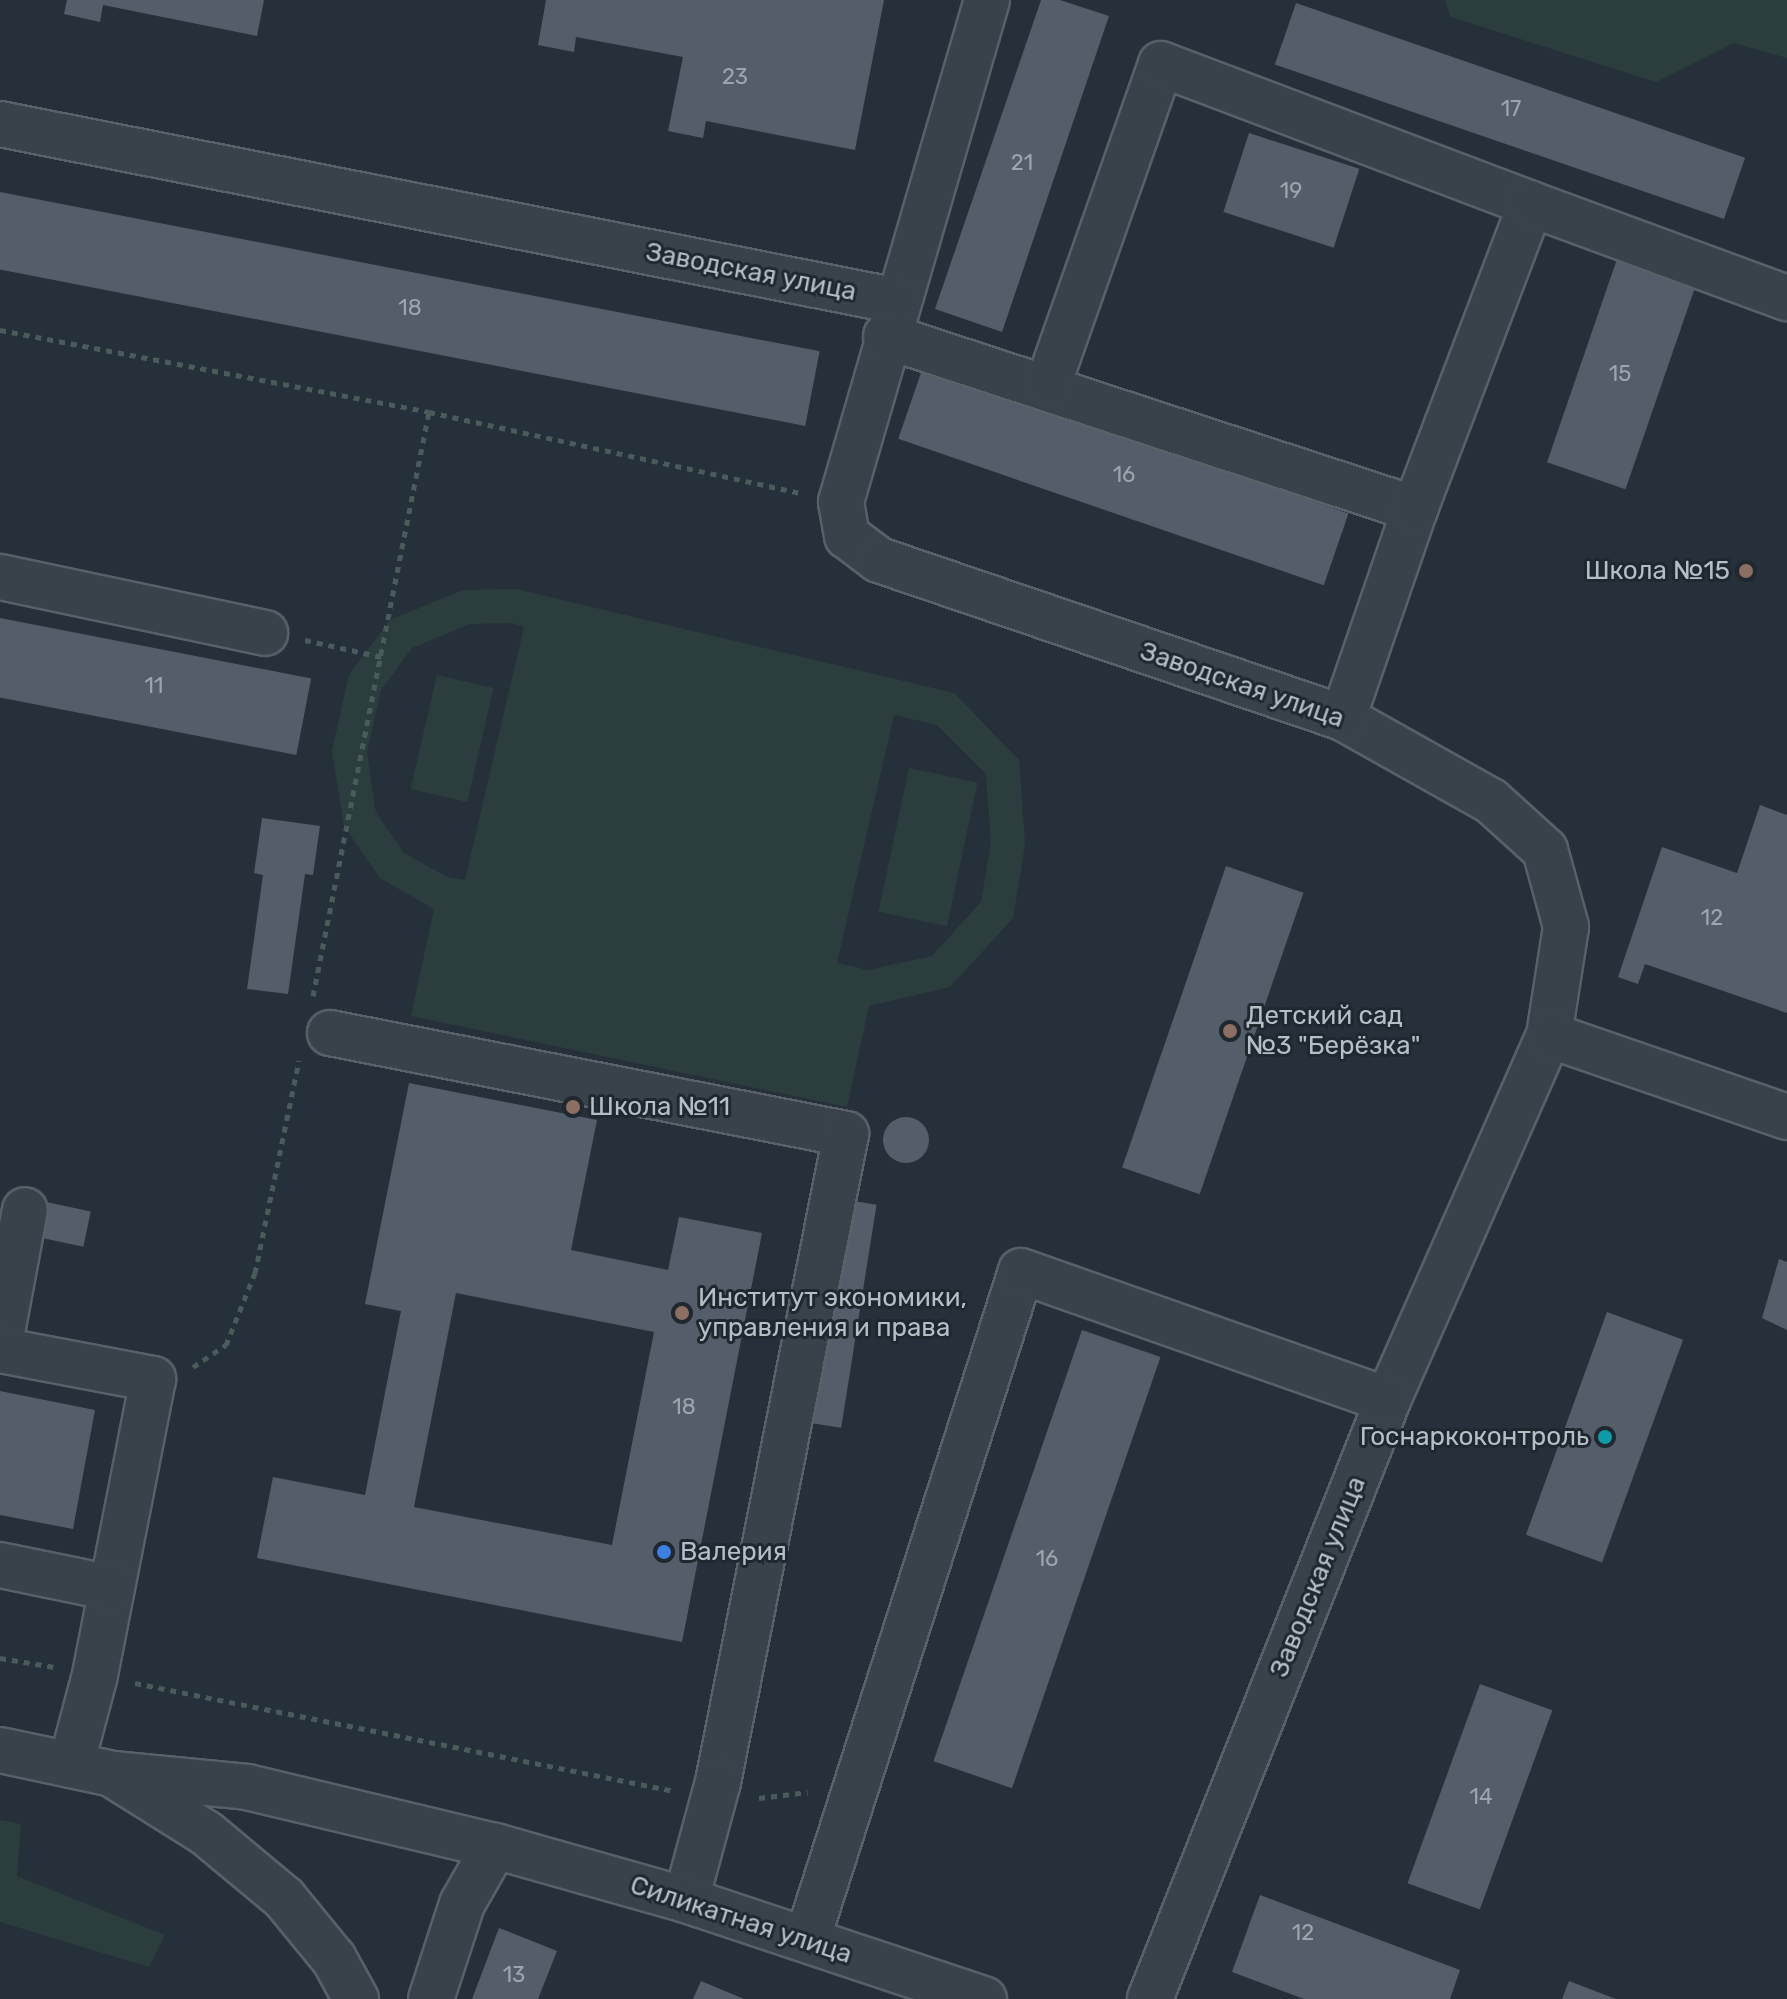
<!DOCTYPE html>
<meta charset="utf-8">
<style>
body{margin:0}
#map{position:relative;width:1787px;height:1999px;overflow:hidden;background:#26303a;font-family:Rubik,sans-serif}
div>[style]{position:absolute}
[style*='--x']{left:calc(var(--x)*1px);top:calc(var(--y)*1px);width:calc(var(--w)*1px);rotate:calc(var(--a)*1deg)}
.green>*{inset:0;background:#2b3e3d;transform-origin:0 0}
.building>*{inset:0;background:#535e6a;transform-origin:0 0}
.round{border-radius:50%}
.path>*{height:5px;margin-top:-2.5px;transform-origin:0;background:repeating-linear-gradient(90deg,#4a5b5c 0 6px,transparent 0 12px)}
.roads{filter:drop-shadow(2px 0 #586068) drop-shadow(-2px 0 #586068) drop-shadow(0 2px #586068) drop-shadow(0 -2px #586068)}
.minor>*{height:44px;margin:-22px;padding:0 22px;transform-origin:22px;border-radius:22px;background:#39424b}
.dots>*{width:22px;height:22px;translate:-50% -50%;box-sizing:border-box;border:4px solid #1f272f;border-radius:50%}
span{translate:-50% -50%;white-space:nowrap;text-align:center;line-height:1.15;-webkit-text-stroke:6px #1f272f;paint-order:stroke}
.number-label{font-size:22px;color:#9ca5af}
.number-label span{-webkit-text-stroke-width:0}
.street-label{font-size:26px;color:#b5bdc6}
.poi-label{font-size:26px;color:#b5bdc6}
.right{translate:-100% -50%;text-align:right}
.left{translate:0 -50%;text-align:left}
</style>
<div id="map">
<div class="green">
<div style="clip-path:polygon(1445px 0,1787px 0,1787px 58px,1734px 43px,1656px 82px,1451px 17px)"></div>
<div style="clip-path:polygon(evenodd,516px 589px,954px 693px,1019px 760px,1025px 844px,1013px 918px,950px 987px,869px 1006px,847px 1107px,411px 1016px,434px 909px,380px 878px,344px 826px,332px 751px,349px 675px,390px 620px,463px 590px,516px 589px,512px 623px,524px 627px,465px 880px,447px 877px,404px 853px,376px 813px,367px 752px,381px 690px,412px 648px,470px 624px,512px 623px,516px 589px,894px 715px,937px 725px,986px 774px,991px 843px,981px 902px,932px 956px,868px 970px,837px 963px,894px 715px)"></div>
<div style="left:437px;top:675px;width:58px;height:117px;rotate:13deg"></div>
<div style="left:909px;top:768px;width:70px;height:147px;rotate:12deg"></div>
<div style="clip-path:polygon(0 1820px,21px 1824px,17px 1876px,165px 1935px,149px 1967px,0 1922px)"></div>
</div>
<div class="building">
<div style="clip-path:polygon(67px 0,264px 0,257px 36px,103px 5px,100px 22px,64px 14px)"></div>
<div style="clip-path:polygon(546px 0,884px 0,855px 150px,706px 121px,703px 138px,668px 131px,683px 57px,576px 37px,574px 52px,538px 45px)"></div>
<div style="clip-path:polygon(1041px 0,1060px 0,1109px 16px,1002px 332px,935px 309px)"></div>
<div style="left:1296px;top:3px;width:475px;height:65px;rotate:19deg"></div>
<div style="left:1249px;top:133px;width:116px;height:83px;rotate:18deg"></div>
<div style="left:0;top:192px;width:835px;height:76px;rotate:11deg"></div>
<div style="left:1617px;top:259px;width:83px;height:215px;rotate:19deg"></div>
<div style="left:923px;top:367px;width:450px;height:76px;rotate:19deg"></div>
<div style="left:0;top:618px;width:317px;height:78px;rotate:11deg"></div>
<div style="clip-path:polygon(1760px 805px,1787px 815px,1787px 1013px,1645px 964px,1638px 984px,1618px 977px,1662px 847px,1737px 873px)"></div>
<div style="clip-path:polygon(262px 818px,320px 826px,313px 875px,305px 874px,288px 994px,247px 989px,263px 875px,254px 873px)"></div>
<div style="left:1226px;top:866px;width:82px;height:319px;rotate:19deg"></div>
<div style="clip-path:polygon(evenodd,409px 1083px,597px 1120px,571px 1250px,668px 1270px,679px 1217px,762px 1233px,682px 1642px,257px 1558px,273px 1477px,365px 1495px,401px 1311px,365px 1304px,409px 1083px,456px 1293px,654px 1332px,612px 1545px,414px 1507px,456px 1293px)"></div>
<div class="round" style="left:883px;top:1117px;width:46px;height:46px"></div>
<div style="left:841px;top:1199px;width:36px;height:226px;rotate:9deg"></div>
<div style="left:37px;top:1200px;width:55px;height:36px;rotate:12deg"></div>
<div style="clip-path:polygon(1779px 1259px,1787px 1262px,1787px 1330px,1762px 1318px)"></div>
<div style="left:1607px;top:1312px;width:81px;height:237px;rotate:20deg"></div>
<div style="left:1082px;top:1330px;width:83px;height:456px;rotate:19deg"></div>
<div style="clip-path:polygon(0 1391px,95px 1410px,73px 1529px,0 1515px)"></div>
<div style="left:1480px;top:1684px;width:77px;height:212px;rotate:20deg"></div>
<div style="clip-path:polygon(1260px 1895px,1460px 1970px,1450px 1999px,1304px 1999px,1232px 1972px)"></div>
<div style="clip-path:polygon(499px 1928px,557px 1951px,538px 1999px,472px 1999px)"></div>
<div style="clip-path:polygon(701px 1981px,744px 1999px,693px 1999px)"></div>
<div style="clip-path:polygon(1569px 1981px,1616px 1999px,1562px 1999px)"></div>
</div>
<div class="path">
<div style="--x:0;--y:330;--w:437;--a:10.8"></div>
<div style="--x:305;--y:640;--w:79;--a:12.4"></div>
<div style="--x:313;--y:996;--w:595;--a:-78.77"></div>
<div style="--x:429;--y:412;--w:379;--a:12.3"></div>
<div style="--x:193;--y:1367;--w:40;--a:-34"></div>
<div style="--x:226;--y:1345;--w:78;--a:-68.1"></div>
<div style="--x:255;--y:1273;--w:217;--a:-78.3"></div>
<div style="--x:0;--y:1658;--w:55;--a:9.5"></div>
<div style="--x:135;--y:1683;--w:550;--a:11.33"></div>
<div style="--x:759;--y:1798;--w:49;--a:-7"></div>
</div>
<div class="roads">
<div class="minor">
<div style="--x:987;--y:0;--w:523;--a:106.22"></div>
<div style="--x:841;--y:502;--w:35;--a:80"></div>
<div style="--x:847;--y:536;--w:40;--a:37"></div>
<div style="--x:879;--y:560;--w:490;--a:18.8"></div>
<div style="--x:1343;--y:718;--w:170;--a:29.3"></div>
<div style="--x:1491;--y:801;--w:73;--a:42.2"></div>
<div style="--x:1545;--y:850;--w:80;--a:74.7"></div>
<div style="--x:1566;--y:927;--w:109;--a:98.9"></div>
<div style="--x:1549;--y:1035;--w:399;--a:113.8"></div>
<div style="--x:1388;--y:1400;--w:645;--a:111.67"></div>
<div style="--x:0;--y:124;--w:914;--a:11.16"></div>
<div style="--x:886;--y:336;--w:557;--a:18.11"></div>
<div style="--x:1048;--y:385;--w:340;--a:-70.6"></div>
<div style="--x:1161;--y:64;--w:396;--a:20.7"></div>
<div style="--x:0;--y:577;--w:271;--a:11.9"></div>
<div style="--x:1343;--y:718;--w:221;--a:-71"></div>
<div style="--x:1415;--y:509;--w:326;--a:-69.2"></div>
<div style="--x:1531;--y:204;--w:273;--a:20.2"></div>
<div style="--x:330;--y:1033;--w:526;--a:11.07"></div>
<div style="--x:846;--y:1134;--w:661;--a:101.17"></div>
<div style="--x:718;--y:1782;--w:122;--a:105.2"></div>
<div style="--x:1549;--y:1035;--w:252;--a:19"></div>
<div style="--x:0;--y:1343;--w:135;--a:-79.4"></div>
<div style="--x:0;--y:1350;--w:156;--a:10.7"></div>
<div style="--x:153;--y:1379;--w:302;--a:101.1"></div>
<div style="--x:95;--y:1675;--w:93;--a:104.9"></div>
<div style="--x:0;--y:1565;--w:114;--a:11.6"></div>
<div style="--x:0;--y:1750;--w:116;--a:12"></div>
<div style="--x:113;--y:1774;--w:135;--a:5.5"></div>
<div style="--x:247;--y:1787;--w:255;--a:13.4"></div>
<div style="--x:495;--y:1846;--w:198;--a:15.8"></div>
<div style="--x:686;--y:1900;--w:314;--a:18.4"></div>
<div style="--x:115;--y:1776;--w:107;--a:32.1"></div>
<div style="--x:206;--y:1833;--w:102;--a:39.8"></div>
<div style="--x:284;--y:1898;--w:79;--a:50.7"></div>
<div style="--x:334;--y:1959;--w:46;--a:61.2"></div>
<div style="--x:807;--y:1940;--w:702;--a:-72.26"></div>
<div style="--x:1021;--y:1271;--w:389;--a:19.4"></div>
<div style="--x:431;--y:1999;--w:100;--a:-71.9"></div>
<div style="--x:462;--y:1904;--w:67;--a:-60.4"></div>
</div>
</div>
<div class="dots">
<div style="left:1746px;top:571px;background:#8d6e63"></div>
<div style="left:1230px;top:1031px;background:#8d6e63"></div>
<div style="left:573px;top:1107px;background:#8d6e63"></div>
<div style="left:682px;top:1313px;background:#8d6e63"></div>
<div style="left:1605px;top:1437px;background:#0f9aa8"></div>
<div style="left:664px;top:1552px;background:#3f7fe0"></div>
</div>
<div class="number-label">
<span style="left:735px;top:77px">23</span>
<span style="left:1511px;top:109px">17</span>
<span style="left:1022px;top:163px">21</span>
<span style="left:1291px;top:191px">19</span>
<span style="left:410px;top:308px">18</span>
<span style="left:1620px;top:374px">15</span>
<span style="left:1124px;top:475px">16</span>
<span style="left:154px;top:686px">11</span>
<span style="left:1712px;top:918px">12</span>
<span style="left:684px;top:1407px">18</span>
<span style="left:1047px;top:1559px">16</span>
<span style="left:1481px;top:1797px">14</span>
<span style="left:1303px;top:1933px">12</span>
<span style="left:514px;top:1975px">13</span>
</div>
<div class="street-label">
<span style="left:751px;top:272px;rotate:11deg">Заводская улица</span>
<span style="left:1242px;top:685px;rotate:19deg">Заводская улица</span>
<span style="left:1318px;top:1577px;rotate:-68deg">Заводская улица</span>
<span style="left:741px;top:1920px;rotate:18deg">Силикатная улица</span>
</div>
<div class="poi-label">
<span class="right" style="left:1730px;top:571px">Школа №15</span>
<span class="left" style="left:1246px;top:1031px">Детский сад<br>№3 "Берёзка"</span>
<span class="left" style="left:589px;top:1107px">Школа №11</span>
<span class="left" style="left:698px;top:1313px">Институт экономики,<br>управления и права</span>
<span class="right" style="left:1589px;top:1437px">Госнаркоконтроль</span>
<span class="left" style="left:680px;top:1552px">Валерия</span>
</div>
</div>
